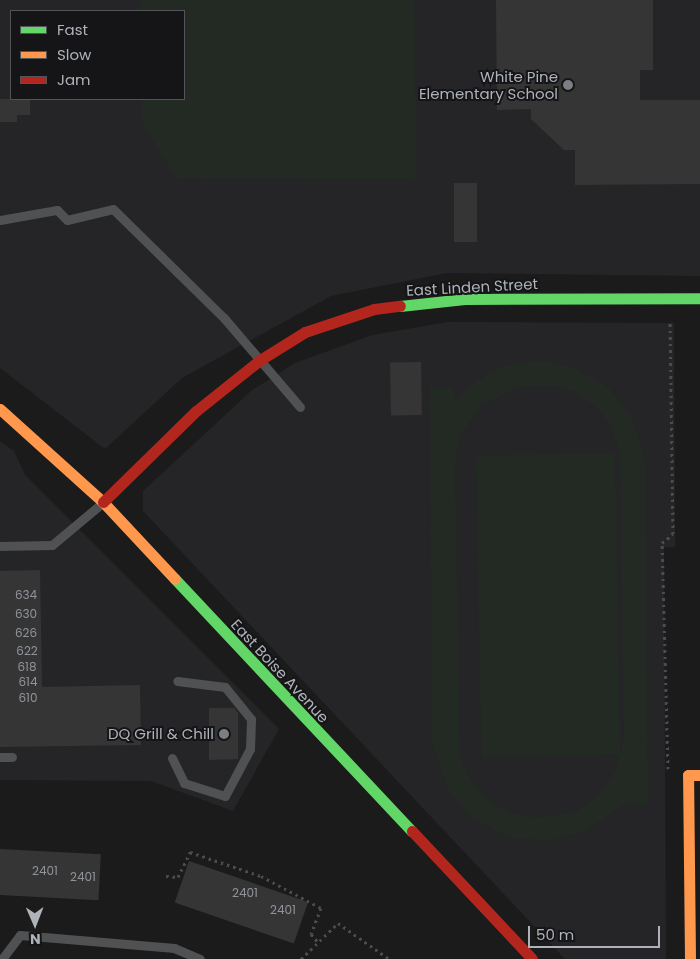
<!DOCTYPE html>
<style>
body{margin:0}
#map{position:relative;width:700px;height:959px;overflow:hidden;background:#1b1b1b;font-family:Poppins,sans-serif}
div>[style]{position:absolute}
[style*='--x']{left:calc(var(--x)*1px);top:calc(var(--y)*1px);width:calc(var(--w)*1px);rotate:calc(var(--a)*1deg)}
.built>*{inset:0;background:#252527}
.green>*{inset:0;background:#232a23;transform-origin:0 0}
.building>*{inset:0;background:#353536;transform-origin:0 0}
.path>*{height:3px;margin-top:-1.5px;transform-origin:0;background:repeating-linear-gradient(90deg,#4b4c4e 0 2.5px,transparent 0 6.5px)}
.lane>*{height:9px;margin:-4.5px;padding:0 4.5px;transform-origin:4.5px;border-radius:4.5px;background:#505153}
.fast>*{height:11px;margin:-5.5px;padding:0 5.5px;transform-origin:5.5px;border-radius:5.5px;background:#63d668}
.slow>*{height:11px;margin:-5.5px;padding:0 5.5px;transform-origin:5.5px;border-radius:5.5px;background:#ff974d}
.jam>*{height:11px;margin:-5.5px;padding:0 5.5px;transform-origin:5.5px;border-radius:5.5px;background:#b3261e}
.dots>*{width:14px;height:14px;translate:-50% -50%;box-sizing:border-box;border:2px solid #151517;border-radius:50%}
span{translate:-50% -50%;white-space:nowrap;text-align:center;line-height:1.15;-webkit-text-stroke:4px #151517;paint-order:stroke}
.number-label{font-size:12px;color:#909499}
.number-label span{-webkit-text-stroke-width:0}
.poi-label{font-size:15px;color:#aeb3ba}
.right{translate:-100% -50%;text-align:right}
.street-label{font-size:15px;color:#aeb3ba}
.legend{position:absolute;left:10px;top:10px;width:175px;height:90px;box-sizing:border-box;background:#151517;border:1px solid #525458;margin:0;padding:6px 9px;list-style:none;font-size:15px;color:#aeb3ba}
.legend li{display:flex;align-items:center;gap:10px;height:25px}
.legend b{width:25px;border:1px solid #525458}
.north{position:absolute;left:10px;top:899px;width:50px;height:50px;-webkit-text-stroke:4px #151517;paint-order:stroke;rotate:179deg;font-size:14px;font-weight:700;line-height:20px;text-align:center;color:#aeb3ba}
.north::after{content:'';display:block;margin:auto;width:18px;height:22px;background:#aeb3ba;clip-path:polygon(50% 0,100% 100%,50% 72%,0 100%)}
.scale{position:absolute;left:528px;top:926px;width:132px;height:22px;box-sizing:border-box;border:2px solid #aeb3ba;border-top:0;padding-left:6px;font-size:15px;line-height:18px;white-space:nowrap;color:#aeb3ba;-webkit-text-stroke:4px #151517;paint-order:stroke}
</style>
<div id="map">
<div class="built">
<div style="clip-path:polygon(evenodd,0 0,700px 0,700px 276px,447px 273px,331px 296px,182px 378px,105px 449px,0 368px,0 0,11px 11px,184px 11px,184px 99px,11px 99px,11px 11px)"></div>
<div style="clip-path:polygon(448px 322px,674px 323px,675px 547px,664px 547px,666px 959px,565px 959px,143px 511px,143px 491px,251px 391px,295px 363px,372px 335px)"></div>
<div style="clip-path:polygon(0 441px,14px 451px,25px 475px,279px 729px,233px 811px,151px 781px,0 780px)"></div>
</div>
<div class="green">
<div style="clip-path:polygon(140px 0,414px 0,417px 179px,176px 178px,142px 123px,142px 99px,184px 99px,184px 11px,140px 11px)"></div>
<div style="clip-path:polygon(evenodd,541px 361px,573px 367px,610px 389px,631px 416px,645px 461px,648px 805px,622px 805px,586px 831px,550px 841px,507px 837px,472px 818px,448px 789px,432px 740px,430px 387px,453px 387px,454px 402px,474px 383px,504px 366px,541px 361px,553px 386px,576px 392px,597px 408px,612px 427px,620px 454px,624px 739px,615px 772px,601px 794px,577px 811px,540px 818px,514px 814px,492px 803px,473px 784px,460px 758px,455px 462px,460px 437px,480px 406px,519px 387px,553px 386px)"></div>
<div style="left:615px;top:453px;width:302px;height:139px;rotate:89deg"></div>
</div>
<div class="building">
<div style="clip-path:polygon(496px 0,653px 0,653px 70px,640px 70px,640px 100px,700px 100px,700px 184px,575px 185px,575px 150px,564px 150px,531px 119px,531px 109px,497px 110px)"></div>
<div style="clip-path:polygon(0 99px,30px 99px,30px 115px,17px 115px,17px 122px,0 122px)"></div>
<div style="left:454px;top:183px;width:23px;height:59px"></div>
<div style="left:421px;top:362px;width:53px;height:31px;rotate:89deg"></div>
<div style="clip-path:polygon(40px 570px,42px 687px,140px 685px,141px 745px,0 747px,0 571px)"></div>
<div style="clip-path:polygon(209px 708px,234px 708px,238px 713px,238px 759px,209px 760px)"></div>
<div style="left:0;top:849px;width:101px;height:46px;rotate:3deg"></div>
<div style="left:189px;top:861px;width:126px;height:44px;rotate:19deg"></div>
</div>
<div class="path">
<div style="--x:668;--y:769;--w:226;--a:-91.5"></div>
<div style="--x:662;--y:543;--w:14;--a:-39"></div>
<div style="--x:673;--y:534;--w:214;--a:-90.8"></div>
<div style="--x:166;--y:876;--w:12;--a:5"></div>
<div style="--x:178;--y:877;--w:28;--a:-64"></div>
<div style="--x:190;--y:852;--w:75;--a:18.7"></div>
<div style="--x:261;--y:876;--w:68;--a:28.1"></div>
<div style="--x:321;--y:908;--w:28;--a:111"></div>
<div style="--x:311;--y:934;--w:11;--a:49"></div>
<div style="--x:301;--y:959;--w:52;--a:-44.2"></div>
<div style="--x:338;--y:923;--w:62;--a:35.2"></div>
</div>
<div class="lane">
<div style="--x:0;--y:220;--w:58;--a:-10"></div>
<div style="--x:57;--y:210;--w:14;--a:45"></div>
<div style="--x:67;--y:220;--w:47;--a:-13.4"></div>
<div style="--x:113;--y:209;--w:156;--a:44.5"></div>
<div style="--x:224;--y:318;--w:117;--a:49.5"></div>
<div style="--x:0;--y:546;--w:52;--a:-1.1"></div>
<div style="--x:52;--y:545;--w:64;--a:-39.9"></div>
<div style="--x:0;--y:757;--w:12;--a:0"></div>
<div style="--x:172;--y:758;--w:28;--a:64"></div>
<div style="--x:184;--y:783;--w:43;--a:17.6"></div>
<div style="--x:225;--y:796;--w:53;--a:-62"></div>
<div style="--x:250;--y:749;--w:30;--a:-88"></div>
<div style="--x:251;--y:719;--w:41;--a:-129.1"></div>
<div style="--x:225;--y:687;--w:48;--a:-172.9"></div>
<div style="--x:2;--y:959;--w:30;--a:-53"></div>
<div style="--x:20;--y:935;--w:155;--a:4.8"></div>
<div style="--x:174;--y:948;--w:28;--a:23"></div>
</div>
<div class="fast">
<div style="--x:400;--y:306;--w:65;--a:-6.1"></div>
<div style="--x:465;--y:299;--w:235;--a:-0.2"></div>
<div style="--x:175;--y:579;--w:346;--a:46.8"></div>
</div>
<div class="slow">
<div style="--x:0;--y:409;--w:139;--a:42.1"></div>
<div style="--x:103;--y:502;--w:105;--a:46.9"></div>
<div style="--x:690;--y:959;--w:184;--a:-90.6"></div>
<div style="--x:688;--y:775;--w:12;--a:0"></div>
</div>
<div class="jam">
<div style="--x:103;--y:502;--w:130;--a:-44.4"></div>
<div style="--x:196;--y:411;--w:82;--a:-38.6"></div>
<div style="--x:260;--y:360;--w:53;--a:-31.9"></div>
<div style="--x:305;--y:332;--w:73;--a:-18.4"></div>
<div style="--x:374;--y:309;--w:26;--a:-7"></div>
<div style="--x:412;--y:831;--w:175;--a:46.8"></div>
</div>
<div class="dots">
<div style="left:568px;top:85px;background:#7b7e82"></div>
<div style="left:224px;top:734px;background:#7b7e82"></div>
</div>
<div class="number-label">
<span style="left:26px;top:595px">634</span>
<span style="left:26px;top:614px">630</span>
<span style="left:26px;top:633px">626</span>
<span style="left:27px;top:651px">622</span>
<span style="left:27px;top:667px">618</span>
<span style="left:28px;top:682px">614</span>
<span style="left:28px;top:698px">610</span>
<span style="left:45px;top:871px">2401</span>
<span style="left:83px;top:877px">2401</span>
<span style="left:245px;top:893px">2401</span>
<span style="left:283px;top:910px">2401</span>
</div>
<div class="poi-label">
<span class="right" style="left:558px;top:85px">White Pine<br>Elementary School</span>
<span class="right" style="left:214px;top:734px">DQ Grill &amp; Chill</span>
</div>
<div class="street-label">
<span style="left:472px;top:287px;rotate:-3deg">East Linden Street</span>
<span style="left:280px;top:671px;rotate:47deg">East Boise Avenue</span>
</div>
<ul class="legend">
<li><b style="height:6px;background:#63d668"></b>Fast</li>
<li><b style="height:6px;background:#ff974d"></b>Slow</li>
<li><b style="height:6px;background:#b3261e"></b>Jam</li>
</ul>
<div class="north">N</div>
<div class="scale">50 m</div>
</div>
